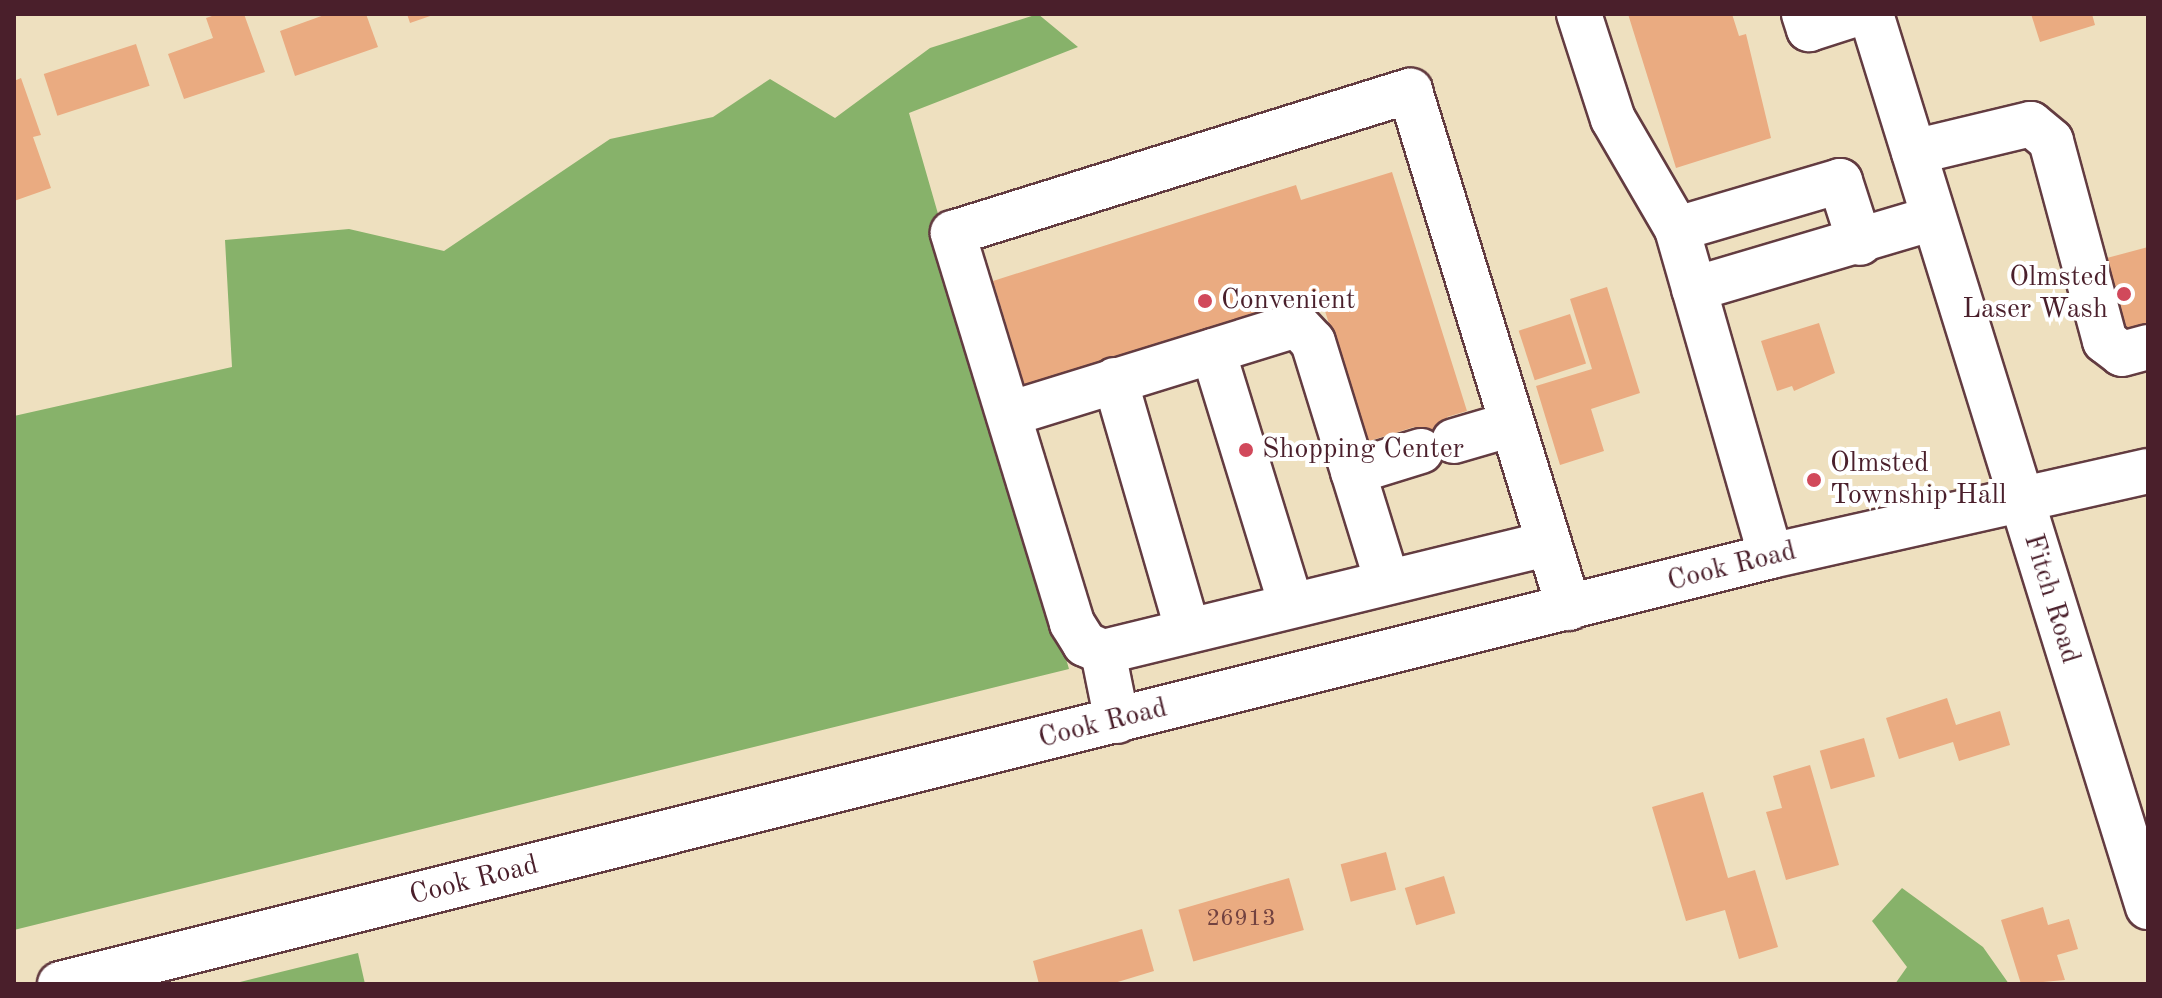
<!DOCTYPE html>
<style>
body{margin:0}
#map{position:relative;width:2162px;height:998px;overflow:hidden;background:#eee0bf;font-family:"Old Standard TT",serif}
div>[style]{position:absolute}
[style*='--x']{left:calc(var(--x)*1px);top:calc(var(--y)*1px);width:calc(var(--w)*1px);rotate:calc(var(--a)*1deg)}
.forest>*{inset:0;background:#87b26a}
.building>*{inset:0;background:#eaab81;transform-origin:0 0}
.roads{filter:drop-shadow(2px 0 #633c41) drop-shadow(-2px 0 #633c41) drop-shadow(0 2px #633c41) drop-shadow(0 -2px #633c41)}
.minor>*{height:44px;margin:-22px;padding:0 22px;transform-origin:22px;border-radius:22px;background:#fff}
.dots>*{width:22px;height:22px;translate:-50% -50%;box-sizing:border-box;border:4px solid #fff;border-radius:50%}
span{translate:-50% -50%;white-space:nowrap;text-align:center;line-height:1.15;-webkit-text-stroke:8px #fff;paint-order:stroke}
.number-label{font-size:24px;color:#724240}
.number-label span{-webkit-text-stroke-width:0}
.poi-label{font-size:28px;color:#4a1f2b}
.right{translate:-100% -50%;text-align:right}
.left{translate:0 -50%;text-align:left}
.street-label{font-size:28px;color:#4a1f2b}
.frame{position:absolute;inset:0;border:16px solid #4a1f2b;pointer-events:none}
</style>
<div id="map">
<div class="forest">
<div style="clip-path:polygon(1038px 14px,1078px 47px,909px 113px,1069px 669px,14px 930px,14px 416px,232px 367px,225px 240px,349px 229px,444px 251px,610px 139px,713px 117px,770px 79px,835px 118px,930px 48px)"></div>
<div style="clip-path:polygon(1902px 888px,1983px 947px,2009px 984px,1895px 984px,1907px 967px,1872px 921px)"></div>
<div style="clip-path:polygon(358px 953px,365px 984px,232px 984px)"></div>
</div>
<div class="building">
<div style="clip-path:polygon(218px 14px,244px 14px,265px 72px,184px 99px,168px 54px,213px 38px,206px 18px)"></div>
<div style="clip-path:polygon(327px 14px,366px 14px,378px 47px,295px 76px,280px 31px)"></div>
<div style="clip-path:polygon(407px 14px,436px 14px,410px 23px)"></div>
<div style="clip-path:polygon(1628px 14px,1732px 14px,1739px 36px,1746px 34px,1771px 138px,1676px 168px)"></div>
<div style="clip-path:polygon(2031px 14px,2092px 14px,2095px 25px,2040px 42px)"></div>
<div style="left:136px;top:44px;width:44px;height:97px;rotate:72deg"></div>
<div style="clip-path:polygon(21px 78px,41px 135px,33px 137px,51px 188px,14px 201px,14px 81px)"></div>
<div style="clip-path:polygon(1392px 172px,1467px 411px,1447px 417px,1458px 451px,1425px 461px,1414px 427px,1366px 442px,1320px 295px,1025px 387px,993px 281px,1296px 185px,1301px 200px)"></div>
<div style="clip-path:polygon(2148px 247px,2148px 326px,2111px 336px,2092px 262px)"></div>
<div style="clip-path:polygon(1607px 287px,1640px 393px,1591px 409px,1604px 451px,1560px 465px,1536px 386px,1592px 369px,1570px 299px)"></div>
<div style="left:1570px;top:314px;width:52px;height:54px;rotate:72deg"></div>
<div style="clip-path:polygon(1819px 323px,1835px 373px,1794px 391px,1792px 386px,1777px 391px,1761px 341px)"></div>
<div style="clip-path:polygon(1947px 698px,1956px 725px,2000px 711px,2010px 745px,1959px 761px,1953px 742px,1899px 759px,1886px 718px)"></div>
<div style="left:1864px;top:738px;width:40px;height:46px;rotate:74deg"></div>
<div style="clip-path:polygon(1810px 765px,1839px 865px,1786px 880px,1766px 812px,1782px 808px,1773px 776px)"></div>
<div style="clip-path:polygon(1703px 792px,1728px 878px,1755px 870px,1778px 947px,1739px 959px,1725px 910px,1686px 921px,1652px 807px)"></div>
<div style="left:1386px;top:852px;width:39px;height:47px;rotate:75deg"></div>
<div style="left:1444px;top:876px;width:39px;height:41px;rotate:73deg"></div>
<div style="left:1289px;top:878px;width:54px;height:115px;rotate:74deg"></div>
<div style="clip-path:polygon(2043px 907px,2048px 925px,2069px 919px,2078px 949px,2057px 955px,2065px 980px,2021px 984px,2001px 920px)"></div>
<div style="clip-path:polygon(1142px 929px,1154px 971px,1111px 984px,1039px 984px,1033px 961px)"></div>
</div>
<div class="roads">
<div class="minor">
<div style="--x:1579;--y:14;--w:110;--a:72.1"></div>
<div style="--x:1613;--y:119;--w:127;--a:59.8"></div>
<div style="--x:1677;--y:229;--w:340;--a:74"></div>
<div style="--x:1804;--y:14;--w:16;--a:72"></div>
<div style="--x:1809;--y:29;--w:49;--a:-17.7"></div>
<div style="--x:1871;--y:14;--w:935;--a:72.77"></div>
<div style="--x:1914;--y:152;--w:120;--a:-13.5"></div>
<div style="--x:2031;--y:124;--w:26;--a:40"></div>
<div style="--x:2051;--y:141;--w:207;--a:74.9"></div>
<div style="--x:2105;--y:341;--w:21;--a:37"></div>
<div style="--x:2122;--y:354;--w:27;--a:-15"></div>
<div style="--x:1677;--y:229;--w:170;--a:-16.4"></div>
<div style="--x:1840;--y:181;--w:65;--a:72.1"></div>
<div style="--x:1694;--y:289;--w:250;--a:-16.5"></div>
<div style="--x:1213;--y:351;--w:265;--a:72.9"></div>
<div style="--x:1115;--y:380;--w:258;--a:73.8"></div>
<div style="--x:1009;--y:414;--w:301;--a:-17.2"></div>
<div style="--x:1297;--y:325;--w:23;--a:47"></div>
<div style="--x:1313;--y:342;--w:250;--a:72.8"></div>
<div style="--x:1454;--y:441;--w:60;--a:-16.3"></div>
<div style="--x:1353;--y:472;--w:71;--a:-17.2"></div>
<div style="--x:1103;--y:652;--w:459;--a:-13.7"></div>
<div style="--x:1117;--y:721;--w:70;--a:-101.5"></div>
<div style="--x:1103;--y:652;--w:20;--a:-156"></div>
<div style="--x:1085;--y:644;--w:25;--a:-122"></div>
<div style="--x:1072;--y:623;--w:408;--a:-107"></div>
<div style="--x:953;--y:233;--w:479;--a:-17.3"></div>
<div style="--x:1410;--y:91;--w:541;--a:72.91"></div>
<div style="--x:60;--y:984;--w:1764;--a:-14.04"></div>
<div style="--x:1771;--y:556;--w:386;--a:-12.7"></div>
</div>
</div>
<div class="dots">
<div style="left:2124px;top:294px;background:#d1495b"></div>
<div style="left:1205px;top:301px;background:#d1495b"></div>
<div style="left:1246px;top:450px;background:#d1495b"></div>
<div style="left:1814px;top:480px;background:#d1495b"></div>
</div>
<div class="number-label">
<span style="left:1241px;top:920px">26913</span>
</div>
<div class="poi-label">
<span class="right" style="left:2108px;top:294px">Olmsted<br>Laser Wash</span>
<span class="left" style="left:1221px;top:301px">Convenient</span>
<span class="left" style="left:1262px;top:450px">Shopping Center</span>
<span class="left" style="left:1830px;top:480px">Olmsted<br>Township Hall</span>
</div>
<div class="street-label">
<span style="left:1732px;top:567px;rotate:-14deg">Cook Road</span>
<span style="left:2051px;top:599px;rotate:73deg">Fitch Road</span>
<span style="left:1103px;top:724px;rotate:-14deg">Cook Road</span>
<span style="left:474px;top:881px;rotate:-14deg">Cook Road</span>
</div>
<div class="frame"></div>
</div>
